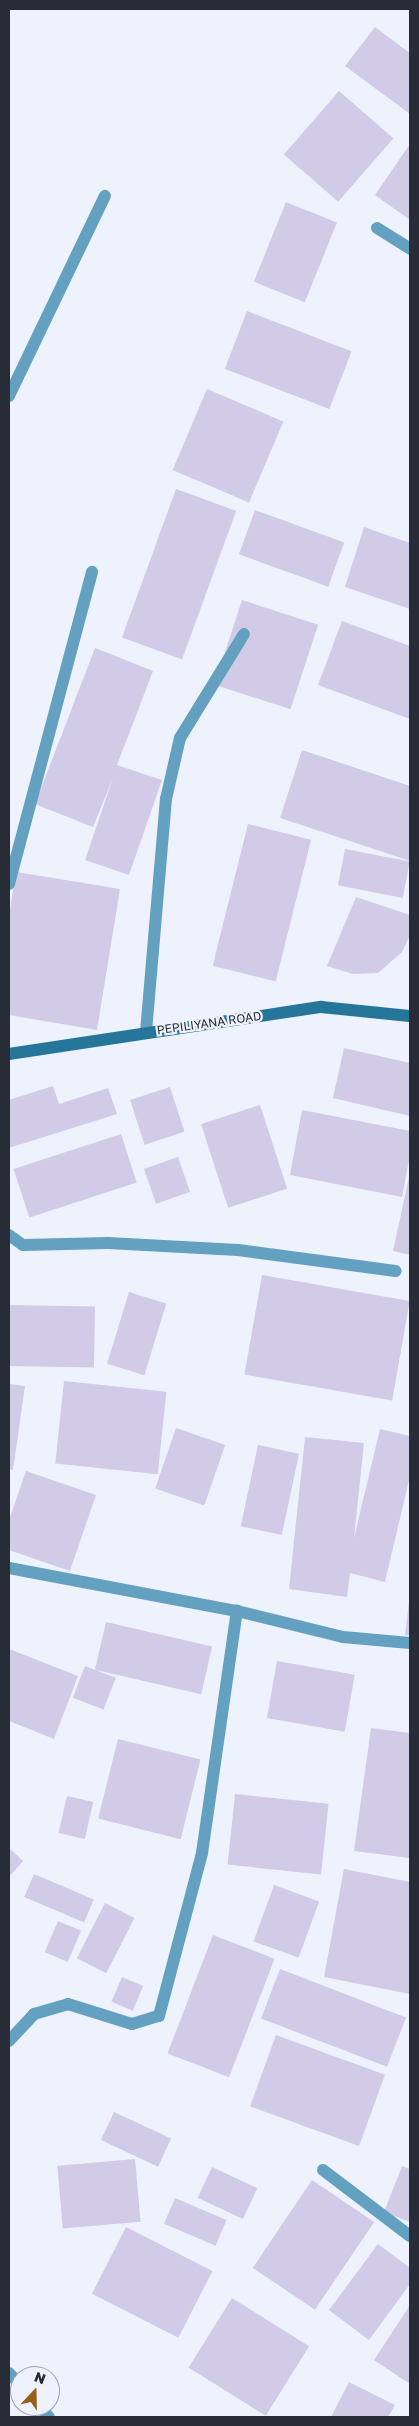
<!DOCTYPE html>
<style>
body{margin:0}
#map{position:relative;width:419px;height:2426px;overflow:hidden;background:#edf2fd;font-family:"Golos Text",sans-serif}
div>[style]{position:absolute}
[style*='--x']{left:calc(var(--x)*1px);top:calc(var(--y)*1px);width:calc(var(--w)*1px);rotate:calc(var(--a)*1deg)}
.building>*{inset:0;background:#d2cbe7;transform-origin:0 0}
.street>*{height:12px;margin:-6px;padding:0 6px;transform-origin:6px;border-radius:6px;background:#64a1c0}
.secondary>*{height:12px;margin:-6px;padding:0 6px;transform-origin:6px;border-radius:6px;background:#25769a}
span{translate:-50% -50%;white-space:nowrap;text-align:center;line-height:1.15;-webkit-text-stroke:4.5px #edf2fd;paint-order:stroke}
.street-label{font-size:12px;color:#272c36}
.frame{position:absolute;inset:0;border:10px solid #272c36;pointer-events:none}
.north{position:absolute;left:10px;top:2366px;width:50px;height:50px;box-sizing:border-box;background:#edf2fd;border:1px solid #9ea3ad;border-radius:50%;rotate:21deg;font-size:14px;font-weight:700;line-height:20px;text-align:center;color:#272c36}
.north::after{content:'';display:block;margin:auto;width:18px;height:22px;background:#995e1d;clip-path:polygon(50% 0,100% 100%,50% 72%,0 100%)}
</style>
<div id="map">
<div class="building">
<div style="clip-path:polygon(375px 27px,410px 53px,410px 114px,345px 66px)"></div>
<div style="left:339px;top:91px;width:72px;height:84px;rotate:41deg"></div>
<div style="clip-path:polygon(410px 144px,410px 220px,375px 195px)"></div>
<div style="left:286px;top:202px;width:55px;height:86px;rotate:22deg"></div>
<div style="left:247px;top:311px;width:112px;height:62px;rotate:21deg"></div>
<div style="left:207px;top:389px;width:83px;height:88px;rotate:23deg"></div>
<div style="left:176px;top:489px;width:64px;height:158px;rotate:20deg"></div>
<div style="left:255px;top:510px;width:95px;height:47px;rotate:20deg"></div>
<div style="clip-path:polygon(364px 527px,410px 543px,410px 609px,345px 587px)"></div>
<div style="left:242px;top:600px;width:80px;height:89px;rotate:18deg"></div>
<div style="clip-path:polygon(342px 621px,410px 646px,410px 719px,318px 685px)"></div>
<div style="clip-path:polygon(95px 648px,153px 671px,117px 765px,162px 780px,129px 875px,85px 860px,113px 778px,93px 827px,35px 804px)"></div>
<div style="clip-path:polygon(302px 750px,410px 786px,410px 861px,280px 818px)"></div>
<div style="left:248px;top:824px;width:65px;height:146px;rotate:14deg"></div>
<div style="left:345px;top:849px;width:66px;height:37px;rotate:11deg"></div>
<div style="clip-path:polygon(16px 872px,120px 889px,97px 1030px,9px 1015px,9px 916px)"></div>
<div style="clip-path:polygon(356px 897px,410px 915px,410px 935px,402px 952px,378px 973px,353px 974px,327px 966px)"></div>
<div style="clip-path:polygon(344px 1048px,410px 1063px,410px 1116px,333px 1098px)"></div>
<div style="clip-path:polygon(53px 1086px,59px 1104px,108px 1088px,117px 1114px,9px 1148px,9px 1100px)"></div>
<div style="left:170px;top:1087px;width:47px;height:42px;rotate:72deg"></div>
<div style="left:260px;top:1105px;width:88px;height:62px;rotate:72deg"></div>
<div style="clip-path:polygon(302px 1110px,410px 1131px,410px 1155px,402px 1197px,290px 1175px)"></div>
<div style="left:121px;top:1134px;width:51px;height:113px;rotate:72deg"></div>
<div style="left:178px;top:1157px;width:37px;height:36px;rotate:71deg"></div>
<div style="clip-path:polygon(409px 1177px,410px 1177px,410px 1255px,393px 1251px)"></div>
<div style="left:262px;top:1275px;width:150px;height:101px;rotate:10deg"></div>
<div style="left:129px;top:1292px;width:39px;height:75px;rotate:17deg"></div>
<div style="left:9px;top:1305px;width:86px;height:61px;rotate:1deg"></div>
<div style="left:64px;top:1381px;width:103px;height:83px;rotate:6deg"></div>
<div style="clip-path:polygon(9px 1384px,25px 1386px,13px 1470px,9px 1469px)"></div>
<div style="left:176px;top:1428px;width:52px;height:64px;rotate:19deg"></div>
<div style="clip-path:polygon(380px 1429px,410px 1436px,410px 1476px,385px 1582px,350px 1573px,347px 1597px,289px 1589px,305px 1437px,364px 1443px,354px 1538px)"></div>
<div style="left:258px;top:1445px;width:42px;height:83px;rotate:12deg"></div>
<div style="clip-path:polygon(26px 1471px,96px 1495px,70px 1571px,9px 1550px,9px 1520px)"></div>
<div style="clip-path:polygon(409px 1602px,410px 1603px,410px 1636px,405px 1635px)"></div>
<div style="left:106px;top:1622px;width:109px;height:49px;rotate:13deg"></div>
<div style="clip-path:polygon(9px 1649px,78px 1676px,54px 1739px,9px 1721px)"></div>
<div style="left:277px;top:1661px;width:79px;height:58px;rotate:10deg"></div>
<div style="left:85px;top:1666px;width:33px;height:34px;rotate:21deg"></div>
<div style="clip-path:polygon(371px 1728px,410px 1733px,410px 1858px,354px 1851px)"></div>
<div style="left:118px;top:1739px;width:85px;height:82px;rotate:14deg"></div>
<div style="left:235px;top:1794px;width:94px;height:71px;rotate:6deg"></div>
<div style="left:67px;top:1796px;width:27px;height:38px;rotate:13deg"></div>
<div style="clip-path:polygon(9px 1848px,23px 1861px,9px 1877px)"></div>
<div style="clip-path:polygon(344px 1869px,410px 1882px,410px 1994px,324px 1977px)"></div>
<div style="left:34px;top:1874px;width:65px;height:25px;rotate:23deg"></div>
<div style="left:274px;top:1885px;width:48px;height:60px;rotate:20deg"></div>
<div style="left:105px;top:1903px;width:33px;height:62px;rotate:27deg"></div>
<div style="left:58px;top:1921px;width:25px;height:34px;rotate:23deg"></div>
<div style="left:213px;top:1935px;width:66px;height:127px;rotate:21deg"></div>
<div style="left:280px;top:1969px;width:135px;height:53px;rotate:21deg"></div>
<div style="left:122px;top:1977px;width:23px;height:27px;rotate:23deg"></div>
<div style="left:276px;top:2035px;width:116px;height:76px;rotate:20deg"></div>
<div style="left:114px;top:2112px;width:63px;height:31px;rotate:25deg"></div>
<div style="left:135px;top:2159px;width:63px;height:78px;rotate:85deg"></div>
<div style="clip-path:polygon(402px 2166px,410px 2169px,410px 2222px,384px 2212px)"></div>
<div style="left:212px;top:2167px;width:50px;height:34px;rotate:25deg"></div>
<div style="left:312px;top:2180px;width:75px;height:106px;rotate:34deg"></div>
<div style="left:175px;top:2198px;width:56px;height:28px;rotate:23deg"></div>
<div style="left:126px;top:2227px;width:97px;height:75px;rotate:27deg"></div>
<div style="clip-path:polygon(378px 2244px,410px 2268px,410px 2284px,369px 2340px,329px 2310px)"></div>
<div style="left:232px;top:2298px;width:91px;height:82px;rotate:32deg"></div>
<div style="clip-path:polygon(410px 2305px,410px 2384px,374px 2360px)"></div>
<div style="clip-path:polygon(349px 2382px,395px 2405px,388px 2417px,331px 2417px)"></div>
</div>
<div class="street">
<div style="--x:377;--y:228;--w:39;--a:32"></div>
<div style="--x:9;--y:396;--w:222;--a:-64.4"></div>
<div style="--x:9;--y:884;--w:323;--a:-75.1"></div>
<div style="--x:146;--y:1032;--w:234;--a:-85.1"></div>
<div style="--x:166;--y:799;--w:63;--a:-77.1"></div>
<div style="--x:180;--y:738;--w:122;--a:-58.4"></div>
<div style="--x:9;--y:1235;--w:17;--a:36"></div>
<div style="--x:23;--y:1245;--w:85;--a:-1.3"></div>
<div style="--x:108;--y:1243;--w:130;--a:3.1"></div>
<div style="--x:238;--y:1250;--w:159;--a:7.6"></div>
<div style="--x:9;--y:1568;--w:232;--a:10.7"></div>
<div style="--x:237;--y:1611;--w:109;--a:13.8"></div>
<div style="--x:343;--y:1637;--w:67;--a:5.1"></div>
<div style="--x:9;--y:2041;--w:37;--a:-47"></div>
<div style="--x:34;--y:2014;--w:35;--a:-16"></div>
<div style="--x:68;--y:2004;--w:67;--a:17.4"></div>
<div style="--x:132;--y:2024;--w:28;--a:-17"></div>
<div style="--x:159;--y:2016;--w:169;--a:-75.2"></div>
<div style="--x:202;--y:1853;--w:245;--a:-81.8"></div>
<div style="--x:323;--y:2170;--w:109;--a:37.2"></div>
<div style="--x:9;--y:2373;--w:16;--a:47"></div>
<div style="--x:39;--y:2406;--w:15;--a:48"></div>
</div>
<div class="secondary">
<div style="--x:9;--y:1054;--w:316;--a:-8.6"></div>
<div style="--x:321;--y:1007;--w:89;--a:5.8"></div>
</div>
<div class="street-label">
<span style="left:209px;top:1023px;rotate:-8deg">PEPILIYANA ROAD</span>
</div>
<div class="frame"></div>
<div class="north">N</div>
</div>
